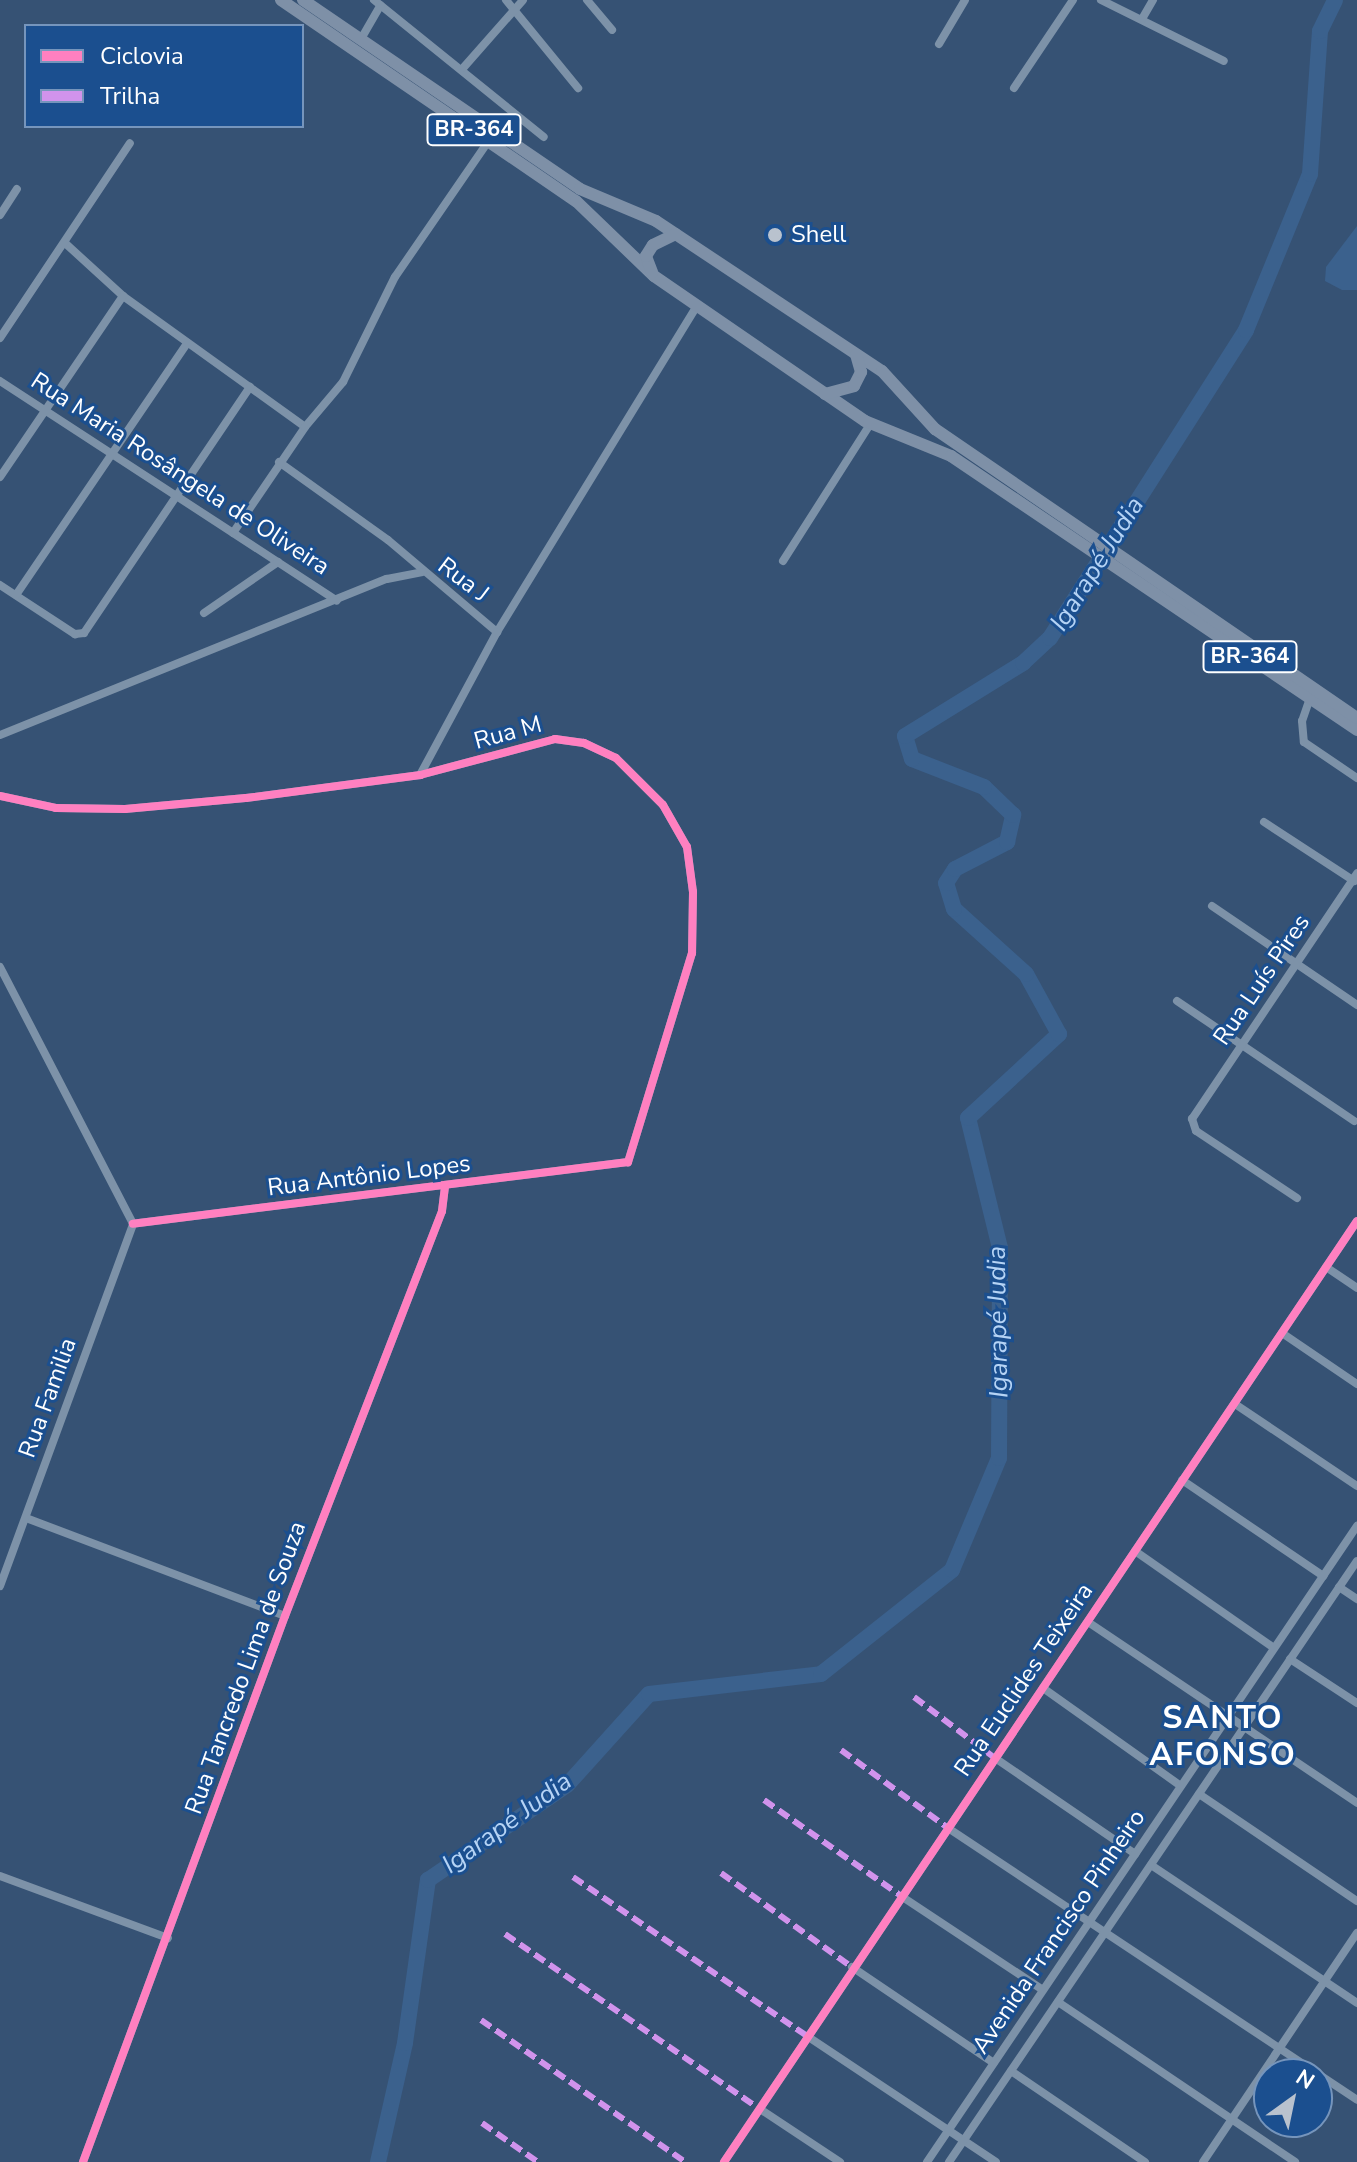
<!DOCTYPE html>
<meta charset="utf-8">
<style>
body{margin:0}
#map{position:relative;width:1357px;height:2162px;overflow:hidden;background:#365274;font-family:"Nunito Sans",sans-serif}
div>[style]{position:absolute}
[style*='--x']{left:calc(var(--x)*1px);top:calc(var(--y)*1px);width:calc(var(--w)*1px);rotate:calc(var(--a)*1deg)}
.water>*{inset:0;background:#3b618d}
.river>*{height:16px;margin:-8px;padding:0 8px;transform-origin:8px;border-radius:8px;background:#3b618d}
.minor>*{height:8px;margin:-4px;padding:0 4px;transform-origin:4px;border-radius:4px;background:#7d92a8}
.trunk>*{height:12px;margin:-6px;padding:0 6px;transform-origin:6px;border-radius:6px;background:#7e90a7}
.quiet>*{height:6px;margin-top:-3px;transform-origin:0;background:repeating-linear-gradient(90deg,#d193ec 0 12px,transparent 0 18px)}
.cycleway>*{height:8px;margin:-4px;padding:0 4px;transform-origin:4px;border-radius:4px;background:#ff80c0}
.dots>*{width:22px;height:22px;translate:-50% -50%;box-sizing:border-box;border:4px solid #1b4f8f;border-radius:50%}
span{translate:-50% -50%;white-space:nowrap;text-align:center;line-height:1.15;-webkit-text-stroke:6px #1b4f8f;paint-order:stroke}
.shield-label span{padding:2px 6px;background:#1b4f8f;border:2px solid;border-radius:6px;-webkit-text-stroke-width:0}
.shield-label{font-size:22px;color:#fff;font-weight:700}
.poi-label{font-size:24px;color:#fff}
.left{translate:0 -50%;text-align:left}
.street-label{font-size:24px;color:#fff}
.water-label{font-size:26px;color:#b5d3f5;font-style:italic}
.district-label{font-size:32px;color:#fff;font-weight:700;letter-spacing:2px}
.legend{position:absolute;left:24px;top:24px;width:280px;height:104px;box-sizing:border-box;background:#1b4f8f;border:2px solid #7695bc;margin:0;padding:10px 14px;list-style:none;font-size:24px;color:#fff}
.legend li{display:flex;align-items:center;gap:16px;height:40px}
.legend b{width:40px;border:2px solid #7695bc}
.north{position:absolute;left:1253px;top:2058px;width:80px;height:80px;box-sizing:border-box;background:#1b4f8f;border:2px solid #7695bc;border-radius:50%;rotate:33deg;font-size:22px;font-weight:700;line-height:32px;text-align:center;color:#fff}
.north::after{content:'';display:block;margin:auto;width:28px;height:36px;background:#b9c2ce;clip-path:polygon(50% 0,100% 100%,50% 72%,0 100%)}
</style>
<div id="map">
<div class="water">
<div style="clip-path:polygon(1357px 226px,1357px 290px,1342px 290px,1325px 281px,1326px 267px)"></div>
</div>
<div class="river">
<div style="--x:378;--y:2162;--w:122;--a:-77.2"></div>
<div style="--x:405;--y:2043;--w:165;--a:-82"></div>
<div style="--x:428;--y:1880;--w:168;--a:-34.4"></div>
<div style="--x:567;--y:1785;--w:122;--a:-48"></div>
<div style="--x:649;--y:1694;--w:173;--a:-6.6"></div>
<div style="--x:821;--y:1674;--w:167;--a:-38.4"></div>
<div style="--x:952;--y:1570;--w:121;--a:-67.2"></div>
<div style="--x:999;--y:1458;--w:210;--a:-89.7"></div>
<div style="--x:1000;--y:1248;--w:134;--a:-103.8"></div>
<div style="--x:968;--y:1118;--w:124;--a:-42.7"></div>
<div style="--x:1059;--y:1034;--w:68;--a:-118.8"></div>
<div style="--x:1026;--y:974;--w:97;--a:-137.9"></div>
<div style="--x:954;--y:909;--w:27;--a:-107"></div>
<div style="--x:946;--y:883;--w:17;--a:-57"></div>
<div style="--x:955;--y:869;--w:59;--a:-27.4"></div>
<div style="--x:1007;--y:842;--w:28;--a:-77"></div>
<div style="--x:1013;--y:815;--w:40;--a:-136"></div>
<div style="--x:984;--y:787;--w:77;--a:-158.7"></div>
<div style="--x:912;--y:759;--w:24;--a:-107"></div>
<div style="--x:905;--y:736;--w:139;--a:-31.7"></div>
<div style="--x:1023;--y:663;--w:37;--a:-43"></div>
<div style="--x:1050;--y:638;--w:365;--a:-57.5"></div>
<div style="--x:1246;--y:330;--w:169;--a:-67.7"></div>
<div style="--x:1310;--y:174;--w:143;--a:-86"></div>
<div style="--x:1320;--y:31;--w:34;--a:-64"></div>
</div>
<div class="minor">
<div style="--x:374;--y:0;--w:218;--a:38.9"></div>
<div style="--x:506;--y:0;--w:114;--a:50.7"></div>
<div style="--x:587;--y:0;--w:39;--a:50"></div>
<div style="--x:1101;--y:0;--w:137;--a:26.4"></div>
<div style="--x:1142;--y:19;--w:22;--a:-60"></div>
<div style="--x:361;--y:39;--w:39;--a:-60"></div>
<div style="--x:939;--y:44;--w:51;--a:-59.4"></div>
<div style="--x:464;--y:67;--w:89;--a:-48.6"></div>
<div style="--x:1014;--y:88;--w:106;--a:-56.2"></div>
<div style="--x:0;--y:215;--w:31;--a:-57"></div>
<div style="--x:65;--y:243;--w:79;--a:42.4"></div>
<div style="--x:123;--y:296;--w:224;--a:35.7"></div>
<div style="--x:0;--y:338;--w:234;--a:-56.3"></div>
<div style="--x:0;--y:381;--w:402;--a:33.1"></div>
<div style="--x:279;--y:462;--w:134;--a:35.6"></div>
<div style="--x:388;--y:540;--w:143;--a:40.2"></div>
<div style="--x:497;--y:632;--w:382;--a:-58.5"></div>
<div style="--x:0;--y:477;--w:219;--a:-55.8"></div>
<div style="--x:233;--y:533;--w:128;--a:-55.8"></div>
<div style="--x:305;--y:427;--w:59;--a:-49.8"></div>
<div style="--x:343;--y:382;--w:117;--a:-63.7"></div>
<div style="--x:395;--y:277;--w:166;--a:-55.5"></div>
<div style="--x:783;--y:561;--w:164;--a:-57.5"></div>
<div style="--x:0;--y:585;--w:90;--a:33.2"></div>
<div style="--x:75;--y:634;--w:9;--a:-6"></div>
<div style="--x:84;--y:633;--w:297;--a:-56"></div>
<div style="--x:16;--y:595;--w:305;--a:-55.8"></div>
<div style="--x:204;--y:613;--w:90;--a:-34.6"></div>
<div style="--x:1310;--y:698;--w:24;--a:109"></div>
<div style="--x:1302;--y:721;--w:21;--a:85"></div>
<div style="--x:1304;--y:742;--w:64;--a:34.2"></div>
<div style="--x:0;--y:735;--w:417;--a:-22"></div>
<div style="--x:387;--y:579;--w:36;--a:-11"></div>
<div style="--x:420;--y:775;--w:162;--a:-61.7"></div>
<div style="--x:0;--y:796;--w:57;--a:12.1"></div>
<div style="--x:56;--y:808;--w:69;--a:0.8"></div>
<div style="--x:125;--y:809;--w:121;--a:-5.2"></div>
<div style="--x:246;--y:798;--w:176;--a:-7.5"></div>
<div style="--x:420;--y:775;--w:140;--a:-14.9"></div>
<div style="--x:555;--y:739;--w:29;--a:8"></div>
<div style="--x:584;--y:743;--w:35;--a:25"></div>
<div style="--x:616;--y:758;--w:66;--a:45"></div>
<div style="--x:663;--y:805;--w:48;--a:60.3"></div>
<div style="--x:687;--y:847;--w:45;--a:82.4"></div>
<div style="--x:693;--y:892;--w:61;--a:90.9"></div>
<div style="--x:692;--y:953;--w:219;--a:107"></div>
<div style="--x:628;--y:1162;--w:499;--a:172.9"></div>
<div style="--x:1264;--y:822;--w:108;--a:33.2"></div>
<div style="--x:1212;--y:906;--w:176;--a:34.3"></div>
<div style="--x:0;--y:967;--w:289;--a:62.6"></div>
<div style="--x:1177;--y:1001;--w:214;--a:34.1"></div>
<div style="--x:1297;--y:1198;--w:121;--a:-146.4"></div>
<div style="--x:1196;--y:1131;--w:13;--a:-108"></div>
<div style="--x:1192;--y:1119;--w:296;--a:-56.1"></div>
<div style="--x:1326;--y:1267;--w:37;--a:34"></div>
<div style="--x:1282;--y:1333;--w:91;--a:34.2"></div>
<div style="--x:1235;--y:1404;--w:147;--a:33.9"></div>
<div style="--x:1182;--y:1480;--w:171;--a:34.2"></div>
<div style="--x:26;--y:1518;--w:277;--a:20.7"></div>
<div style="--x:1135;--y:1551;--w:169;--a:34.9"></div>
<div style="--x:0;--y:1586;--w:386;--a:-69.8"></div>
<div style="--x:1339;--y:1587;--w:22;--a:34"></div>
<div style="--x:1088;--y:1622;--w:324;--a:33.9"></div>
<div style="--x:1290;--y:1659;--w:80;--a:33.3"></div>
<div style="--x:1043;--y:1688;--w:169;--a:35.4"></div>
<div style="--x:995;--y:1758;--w:170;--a:34.4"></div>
<div style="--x:1199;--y:1794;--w:191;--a:34.1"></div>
<div style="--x:948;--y:1828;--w:491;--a:33.6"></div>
<div style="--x:1151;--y:1865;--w:248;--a:33.8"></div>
<div style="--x:0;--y:1876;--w:179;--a:20.3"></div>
<div style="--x:901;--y:1896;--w:170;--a:33.5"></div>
<div style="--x:852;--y:1967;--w:171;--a:34.1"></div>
<div style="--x:1058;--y:2002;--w:286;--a:34"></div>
<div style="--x:807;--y:2036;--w:227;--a:33.7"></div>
<div style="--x:1011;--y:2071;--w:162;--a:34.2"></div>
<div style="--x:760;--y:2109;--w:96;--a:33.5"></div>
<div style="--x:83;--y:2162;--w:582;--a:-69.7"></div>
<div style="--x:285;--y:1616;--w:434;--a:-68.8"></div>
<div style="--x:442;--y:1211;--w:24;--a:-83"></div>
<div style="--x:724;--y:2162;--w:1134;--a:-56.07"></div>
<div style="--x:927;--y:2162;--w:768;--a:-55.94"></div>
<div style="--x:949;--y:2162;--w:726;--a:-55.83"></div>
<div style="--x:1203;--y:2162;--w:276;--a:-56.1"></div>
</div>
<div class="trunk">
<div style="--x:281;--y:0;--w:357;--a:34.3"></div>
<div style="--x:576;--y:201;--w:108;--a:43.9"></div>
<div style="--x:654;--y:276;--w:256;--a:34.5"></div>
<div style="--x:865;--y:421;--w:93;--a:22.1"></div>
<div style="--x:951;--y:456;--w:490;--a:34"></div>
<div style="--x:303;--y:0;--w:335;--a:34.3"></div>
<div style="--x:580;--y:189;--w:82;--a:22.8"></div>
<div style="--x:656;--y:221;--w:271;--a:33.6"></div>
<div style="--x:882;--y:371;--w:79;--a:47.6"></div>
<div style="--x:935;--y:429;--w:511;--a:34.4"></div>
<div style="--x:652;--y:272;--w:17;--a:-111"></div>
<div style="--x:646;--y:256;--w:13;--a:-58"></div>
<div style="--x:653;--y:245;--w:25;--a:-26"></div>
<div style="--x:825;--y:394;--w:30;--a:-15"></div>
<div style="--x:854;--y:386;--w:16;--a:-63"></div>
<div style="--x:861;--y:372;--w:18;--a:-106"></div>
</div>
<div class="quiet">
<div style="--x:914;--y:1697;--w:101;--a:37"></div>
<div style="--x:841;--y:1750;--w:132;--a:36.1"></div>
<div style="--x:764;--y:1800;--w:167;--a:35"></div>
<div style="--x:721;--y:1873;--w:161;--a:35.7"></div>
<div style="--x:573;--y:1877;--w:283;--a:34.2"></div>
<div style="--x:505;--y:1934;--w:309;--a:34.5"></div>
<div style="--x:481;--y:2020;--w:249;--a:34.8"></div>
<div style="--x:482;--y:2123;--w:68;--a:34.9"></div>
</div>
<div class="cycleway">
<div style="--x:0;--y:796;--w:57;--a:12.1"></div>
<div style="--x:56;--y:808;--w:69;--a:0.8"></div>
<div style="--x:125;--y:809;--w:121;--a:-5.2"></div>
<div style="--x:246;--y:798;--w:176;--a:-7.5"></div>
<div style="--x:420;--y:775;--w:140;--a:-14.9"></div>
<div style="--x:555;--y:739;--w:29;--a:8"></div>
<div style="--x:584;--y:743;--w:35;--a:25"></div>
<div style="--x:616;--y:758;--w:66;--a:45"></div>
<div style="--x:663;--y:805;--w:48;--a:60.3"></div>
<div style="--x:687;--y:847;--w:45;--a:82.4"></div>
<div style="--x:693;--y:892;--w:61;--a:90.9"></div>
<div style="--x:692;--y:953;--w:219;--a:107"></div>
<div style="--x:628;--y:1162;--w:499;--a:172.9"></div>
<div style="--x:83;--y:2162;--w:582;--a:-69.7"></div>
<div style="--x:285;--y:1616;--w:434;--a:-68.8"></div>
<div style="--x:442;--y:1211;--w:24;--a:-83"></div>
<div style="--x:724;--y:2162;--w:1134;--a:-56.07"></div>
</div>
<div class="dots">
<div style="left:775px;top:235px;background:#b9c2ce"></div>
</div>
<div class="shield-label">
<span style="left:474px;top:130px">BR-364</span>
<span style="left:1250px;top:657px">BR-364</span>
</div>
<div class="poi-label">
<span class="left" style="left:791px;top:235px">Shell</span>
</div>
<div class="street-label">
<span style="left:180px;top:474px;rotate:33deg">Rua Maria Rosângela de Oliveira</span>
<span style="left:463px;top:580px;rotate:37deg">Rua J</span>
<span style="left:508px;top:733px;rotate:-15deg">Rua M</span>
<span style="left:1262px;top:980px;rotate:-56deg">Rua Luís Pires</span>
<span style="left:369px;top:1176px;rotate:-7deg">Rua Antônio Lopes</span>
<span style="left:48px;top:1398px;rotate:-70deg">Rua Familia</span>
<span style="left:246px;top:1668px;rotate:-70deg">Rua Tancredo Lima de Souza</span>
<span style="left:1024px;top:1680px;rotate:-56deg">Rua Euclides Teixeira</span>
<span style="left:1059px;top:1932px;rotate:-56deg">Avenida Francisco Pinheiro</span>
</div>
<div class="water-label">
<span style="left:1097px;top:564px;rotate:-58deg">Igarapé Judia</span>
<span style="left:998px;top:1322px;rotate:-91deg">Igarapé Judia</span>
<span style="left:507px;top:1823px;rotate:-36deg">Igarapé Judia</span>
</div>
<div class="district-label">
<span style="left:1223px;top:1737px">SANTO<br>AFONSO</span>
</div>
<ul class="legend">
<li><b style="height:10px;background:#ff80c0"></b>Ciclovia</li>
<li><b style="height:10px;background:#d193ec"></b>Trilha</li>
</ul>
<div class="north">N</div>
</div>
